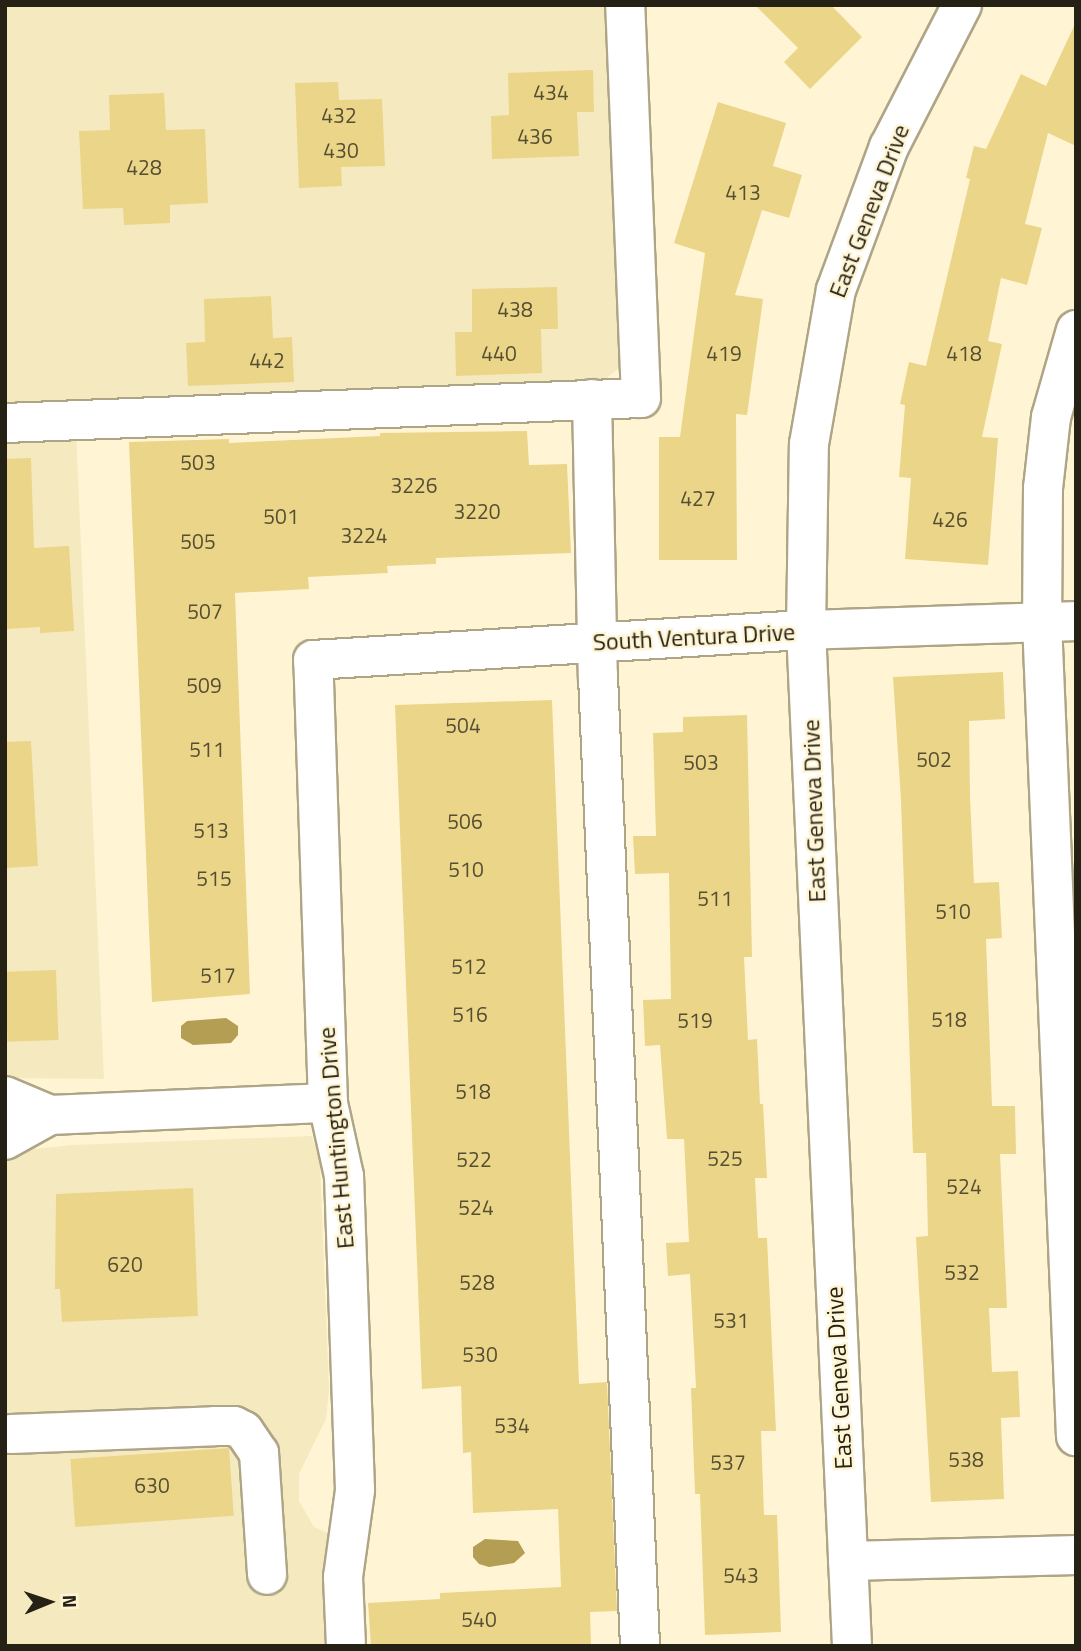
<!DOCTYPE html>
<style>
body{margin:0}
#map{position:relative;width:1081px;height:1651px;overflow:hidden;background:#fff5d4;font-family:"Titillium Web",sans-serif}
div>[style]{position:absolute}
[style*='--x']{left:calc(var(--x)*1px);top:calc(var(--y)*1px);width:calc(var(--w)*1px);rotate:calc(var(--a)*1deg)}
.built>*{inset:0;background:#f5e9c0}
.water>*{inset:0;background:#b39e53}
.building>*{inset:0;background:#ebd589;transform-origin:0 0}
.roads{filter:drop-shadow(2px 0 #aea586) drop-shadow(-2px 0 #aea586) drop-shadow(0 2px #aea586) drop-shadow(0 -2px #aea586)}
.minor>*{height:38px;margin:-19px;padding:0 19px;transform-origin:19px;border-radius:19px;background:#fff}
span{translate:-50% -50%;white-space:nowrap;text-align:center;line-height:1.15;-webkit-text-stroke:5px #fff5d4;paint-order:stroke}
.number-label{font-size:21px;color:#564e32}
.number-label span{-webkit-text-stroke-width:0}
.street-label{font-size:24px;color:#252115}
.frame{position:absolute;inset:0;border:7px solid #252115;pointer-events:none}
.north{position:absolute;left:14px;top:1567px;width:70px;height:70px;-webkit-text-stroke:5px #fff5d4;paint-order:stroke;rotate:88deg;font-size:19px;font-weight:700;line-height:28px;text-align:center;color:#252115}
.north::after{content:'';display:block;margin:auto;width:24px;height:32px;background:#252115;clip-path:polygon(50% 0,100% 100%,50% 72%,0 100%)}
</style>
<div id="map">
<div class="built">
<div style="clip-path:polygon(5px 5px,609px 5px,626px 362px,595px 388px,75px 407px,104px 1079px,5px 1078px)"></div>
<div style="clip-path:polygon(312px 1136px,320px 1164px,329px 1390px,326px 1419px,299px 1474px,299px 1501px,314px 1527px,344px 1540px,346px 1646px,5px 1646px,5px 1152px,72px 1145px)"></div>
</div>
<div class="water">
<div style="clip-path:polygon(226px 1018px,238px 1026px,238px 1035px,231px 1043px,193px 1045px,181px 1038px,181px 1026px,187px 1021px)"></div>
<div style="clip-path:polygon(485px 1539px,518px 1541px,525px 1553px,514px 1563px,489px 1567px,479px 1564px,473px 1557px,473px 1547px)"></div>
</div>
<div class="building">
<div style="clip-path:polygon(755px 5px,831px 5px,862px 37px,810px 89px,784px 62px,798px 48px)"></div>
<div style="clip-path:polygon(1076px 22px,1076px 146px,1048px 133px,1025px 224px,1042px 228px,1027px 285px,1001px 278px,988px 341px,1002px 344px,982px 437px,998px 438px,988px 565px,905px 559px,911px 478px,899px 477px,905px 405px,900px 404px,909px 362px,926px 366px,970px 179px,966px 178px,974px 146px,986px 149px,1021px 74px,1046px 86px)"></div>
<div style="clip-path:polygon(593px 70px,594px 112px,577px 112px,579px 156px,492px 159px,491px 116px,509px 115px,508px 73px)"></div>
<div style="clip-path:polygon(338px 82px,339px 100px,382px 99px,385px 166px,341px 167px,342px 186px,299px 188px,295px 83px)"></div>
<div style="clip-path:polygon(164px 93px,166px 130px,205px 129px,208px 203px,170px 205px,170px 223px,124px 225px,123px 208px,83px 209px,79px 131px,110px 130px,109px 95px)"></div>
<div style="clip-path:polygon(718px 102px,786px 123px,773px 166px,802px 175px,789px 218px,762px 210px,735px 295px,763px 299px,747px 415px,736px 414px,737px 560px,659px 560px,659px 437px,680px 437px,705px 253px,674px 243px)"></div>
<div style="clip-path:polygon(557px 287px,558px 329px,541px 329px,542px 373px,456px 376px,455px 332px,472px 332px,472px 289px)"></div>
<div style="clip-path:polygon(271px 296px,273px 338px,292px 337px,294px 382px,188px 386px,186px 343px,205px 342px,204px 299px)"></div>
<div style="clip-path:polygon(527px 431px,529px 465px,567px 464px,571px 553px,436px 558px,436px 564px,387px 566px,388px 573px,308px 577px,309px 589px,235px 593px,250px 994px,152px 1002px,129px 442px,229px 439px,229px 443px,380px 436px,380px 433px)"></div>
<div style="clip-path:polygon(31px 458px,34px 548px,69px 546px,74px 631px,40px 633px,40px 627px,5px 629px,5px 459px)"></div>
<div style="clip-path:polygon(1003px 672px,1005px 719px,969px 721px,970px 797px,974px 883px,999px 882px,1002px 938px,986px 939px,992px 1106px,1015px 1106px,1016px 1154px,1000px 1154px,1007px 1308px,989px 1308px,992px 1372px,1018px 1371px,1020px 1417px,1001px 1418px,1004px 1499px,931px 1502px,916px 1237px,928px 1236px,926px 1153px,913px 1153px,901px 800px,893px 677px)"></div>
<div style="clip-path:polygon(552px 700px,579px 1384px,607px 1382px,617px 1611px,590px 1612px,591px 1646px,371px 1646px,368px 1603px,440px 1599px,440px 1593px,561px 1587px,558px 1509px,473px 1513px,471px 1452px,463px 1453px,461px 1386px,422px 1389px,395px 705px)"></div>
<div style="clip-path:polygon(747px 715px,752px 957px,744px 957px,748px 1040px,757px 1039px,760px 1104px,763px 1104px,767px 1178px,755px 1178px,758px 1238px,767px 1238px,776px 1431px,761px 1431px,764px 1515px,777px 1515px,781px 1632px,705px 1635px,700px 1494px,695px 1494px,691px 1388px,696px 1388px,690px 1274px,668px 1276px,666px 1243px,689px 1242px,684px 1139px,667px 1139px,660px 1045px,645px 1046px,643px 1000px,671px 999px,669px 873px,635px 874px,633px 836px,656px 836px,653px 733px,683px 732px,683px 717px)"></div>
<div style="clip-path:polygon(31px 741px,38px 866px,5px 868px,5px 742px)"></div>
<div style="left:56px;top:970px;width:70px;height:51px;rotate:88deg"></div>
<div style="clip-path:polygon(193px 1188px,198px 1316px,62px 1322px,60px 1289px,55px 1289px,56px 1194px)"></div>
<div style="left:229px;top:1448px;width:68px;height:159px;rotate:86deg"></div>
</div>
<div class="roads">
<div class="minor">
<div style="--x:1076;--y:330;--w:91;--a:106"></div>
<div style="--x:1051;--y:417;--w:71;--a:96.4"></div>
<div style="--x:1043;--y:488;--w:134;--a:90.4"></div>
<div style="--x:1042;--y:622;--w:815;--a:87.61"></div>
<div style="--x:592;--y:399;--w:277;--a:88.8"></div>
<div style="--x:598;--y:676;--w:971;--a:87.52"></div>
<div style="--x:5;--y:423;--w:636;--a:-2.25"></div>
<div style="--x:641;--y:398;--w:393;--a:-92.3"></div>
<div style="--x:5;--y:1096;--w:49;--a:22.9"></div>
<div style="--x:50;--y:1115;--w:278;--a:-2.5"></div>
<div style="--x:5;--y:1140;--w:51;--a:-29.1"></div>
<div style="--x:11;--y:1434;--w:204;--a:-2.2"></div>
<div style="--x:215;--y:1426;--w:19;--a:0"></div>
<div style="--x:234;--y:1426;--w:11;--a:27"></div>
<div style="--x:244;--y:1431;--w:27;--a:56"></div>
<div style="--x:259;--y:1453;--w:122;--a:86.2"></div>
<div style="--x:848;--y:1561;--w:228;--a:-1.5"></div>
<div style="--x:346;--y:1646;--w:69;--a:-92.5"></div>
<div style="--x:343;--y:1577;--w:88;--a:-82.1"></div>
<div style="--x:355;--y:1490;--w:314;--a:-92"></div>
<div style="--x:344;--y:1176;--w:75;--a:-102.4"></div>
<div style="--x:328;--y:1103;--w:443;--a:-91.9"></div>
<div style="--x:313;--y:660;--w:494;--a:-3.5"></div>
<div style="--x:806;--y:630;--w:270;--a:-1.9"></div>
<div style="--x:852;--y:1646;--w:1017;--a:-92.59"></div>
<div style="--x:806;--y:630;--w:186;--a:-89.1"></div>
<div style="--x:809;--y:444;--w:156;--a:-80.1"></div>
<div style="--x:836;--y:290;--w:153;--a:-69.7"></div>
<div style="--x:889;--y:147;--w:160;--a:-62.8"></div>
</div>
</div>
<div class="number-label">
<span style="left:551px;top:92px">434</span>
<span style="left:339px;top:115px">432</span>
<span style="left:535px;top:136px">436</span>
<span style="left:341px;top:150px">430</span>
<span style="left:144px;top:167px">428</span>
<span style="left:743px;top:192px">413</span>
<span style="left:515px;top:309px">438</span>
<span style="left:499px;top:353px">440</span>
<span style="left:724px;top:353px">419</span>
<span style="left:964px;top:353px">418</span>
<span style="left:267px;top:360px">442</span>
<span style="left:198px;top:462px">503</span>
<span style="left:414px;top:485px">3226</span>
<span style="left:698px;top:498px">427</span>
<span style="left:477px;top:511px">3220</span>
<span style="left:281px;top:516px">501</span>
<span style="left:950px;top:519px">426</span>
<span style="left:364px;top:535px">3224</span>
<span style="left:198px;top:541px">505</span>
<span style="left:205px;top:611px">507</span>
<span style="left:204px;top:685px">509</span>
<span style="left:463px;top:725px">504</span>
<span style="left:207px;top:749px">511</span>
<span style="left:934px;top:759px">502</span>
<span style="left:701px;top:762px">503</span>
<span style="left:465px;top:821px">506</span>
<span style="left:211px;top:830px">513</span>
<span style="left:466px;top:869px">510</span>
<span style="left:214px;top:878px">515</span>
<span style="left:715px;top:898px">511</span>
<span style="left:953px;top:911px">510</span>
<span style="left:469px;top:966px">512</span>
<span style="left:218px;top:975px">517</span>
<span style="left:470px;top:1014px">516</span>
<span style="left:949px;top:1019px">518</span>
<span style="left:695px;top:1020px">519</span>
<span style="left:473px;top:1091px">518</span>
<span style="left:725px;top:1158px">525</span>
<span style="left:474px;top:1159px">522</span>
<span style="left:964px;top:1186px">524</span>
<span style="left:476px;top:1207px">524</span>
<span style="left:125px;top:1264px">620</span>
<span style="left:962px;top:1272px">532</span>
<span style="left:477px;top:1282px">528</span>
<span style="left:731px;top:1320px">531</span>
<span style="left:480px;top:1354px">530</span>
<span style="left:512px;top:1425px">534</span>
<span style="left:966px;top:1459px">538</span>
<span style="left:728px;top:1462px">537</span>
<span style="left:152px;top:1485px">630</span>
<span style="left:741px;top:1575px">543</span>
<span style="left:479px;top:1619px">540</span>
</div>
<div class="street-label">
<span style="left:869px;top:211px;rotate:-69deg">East Geneva Drive</span>
<span style="left:694px;top:637px;rotate:-3deg">South Ventura Drive</span>
<span style="left:814px;top:811px;rotate:-92deg">East Geneva Drive</span>
<span style="left:336px;top:1138px;rotate:-95deg">East Huntington Drive</span>
<span style="left:839px;top:1378px;rotate:-93deg">East Geneva Drive</span>
</div>
<div class="frame"></div>
<div class="north">N</div>
</div>
